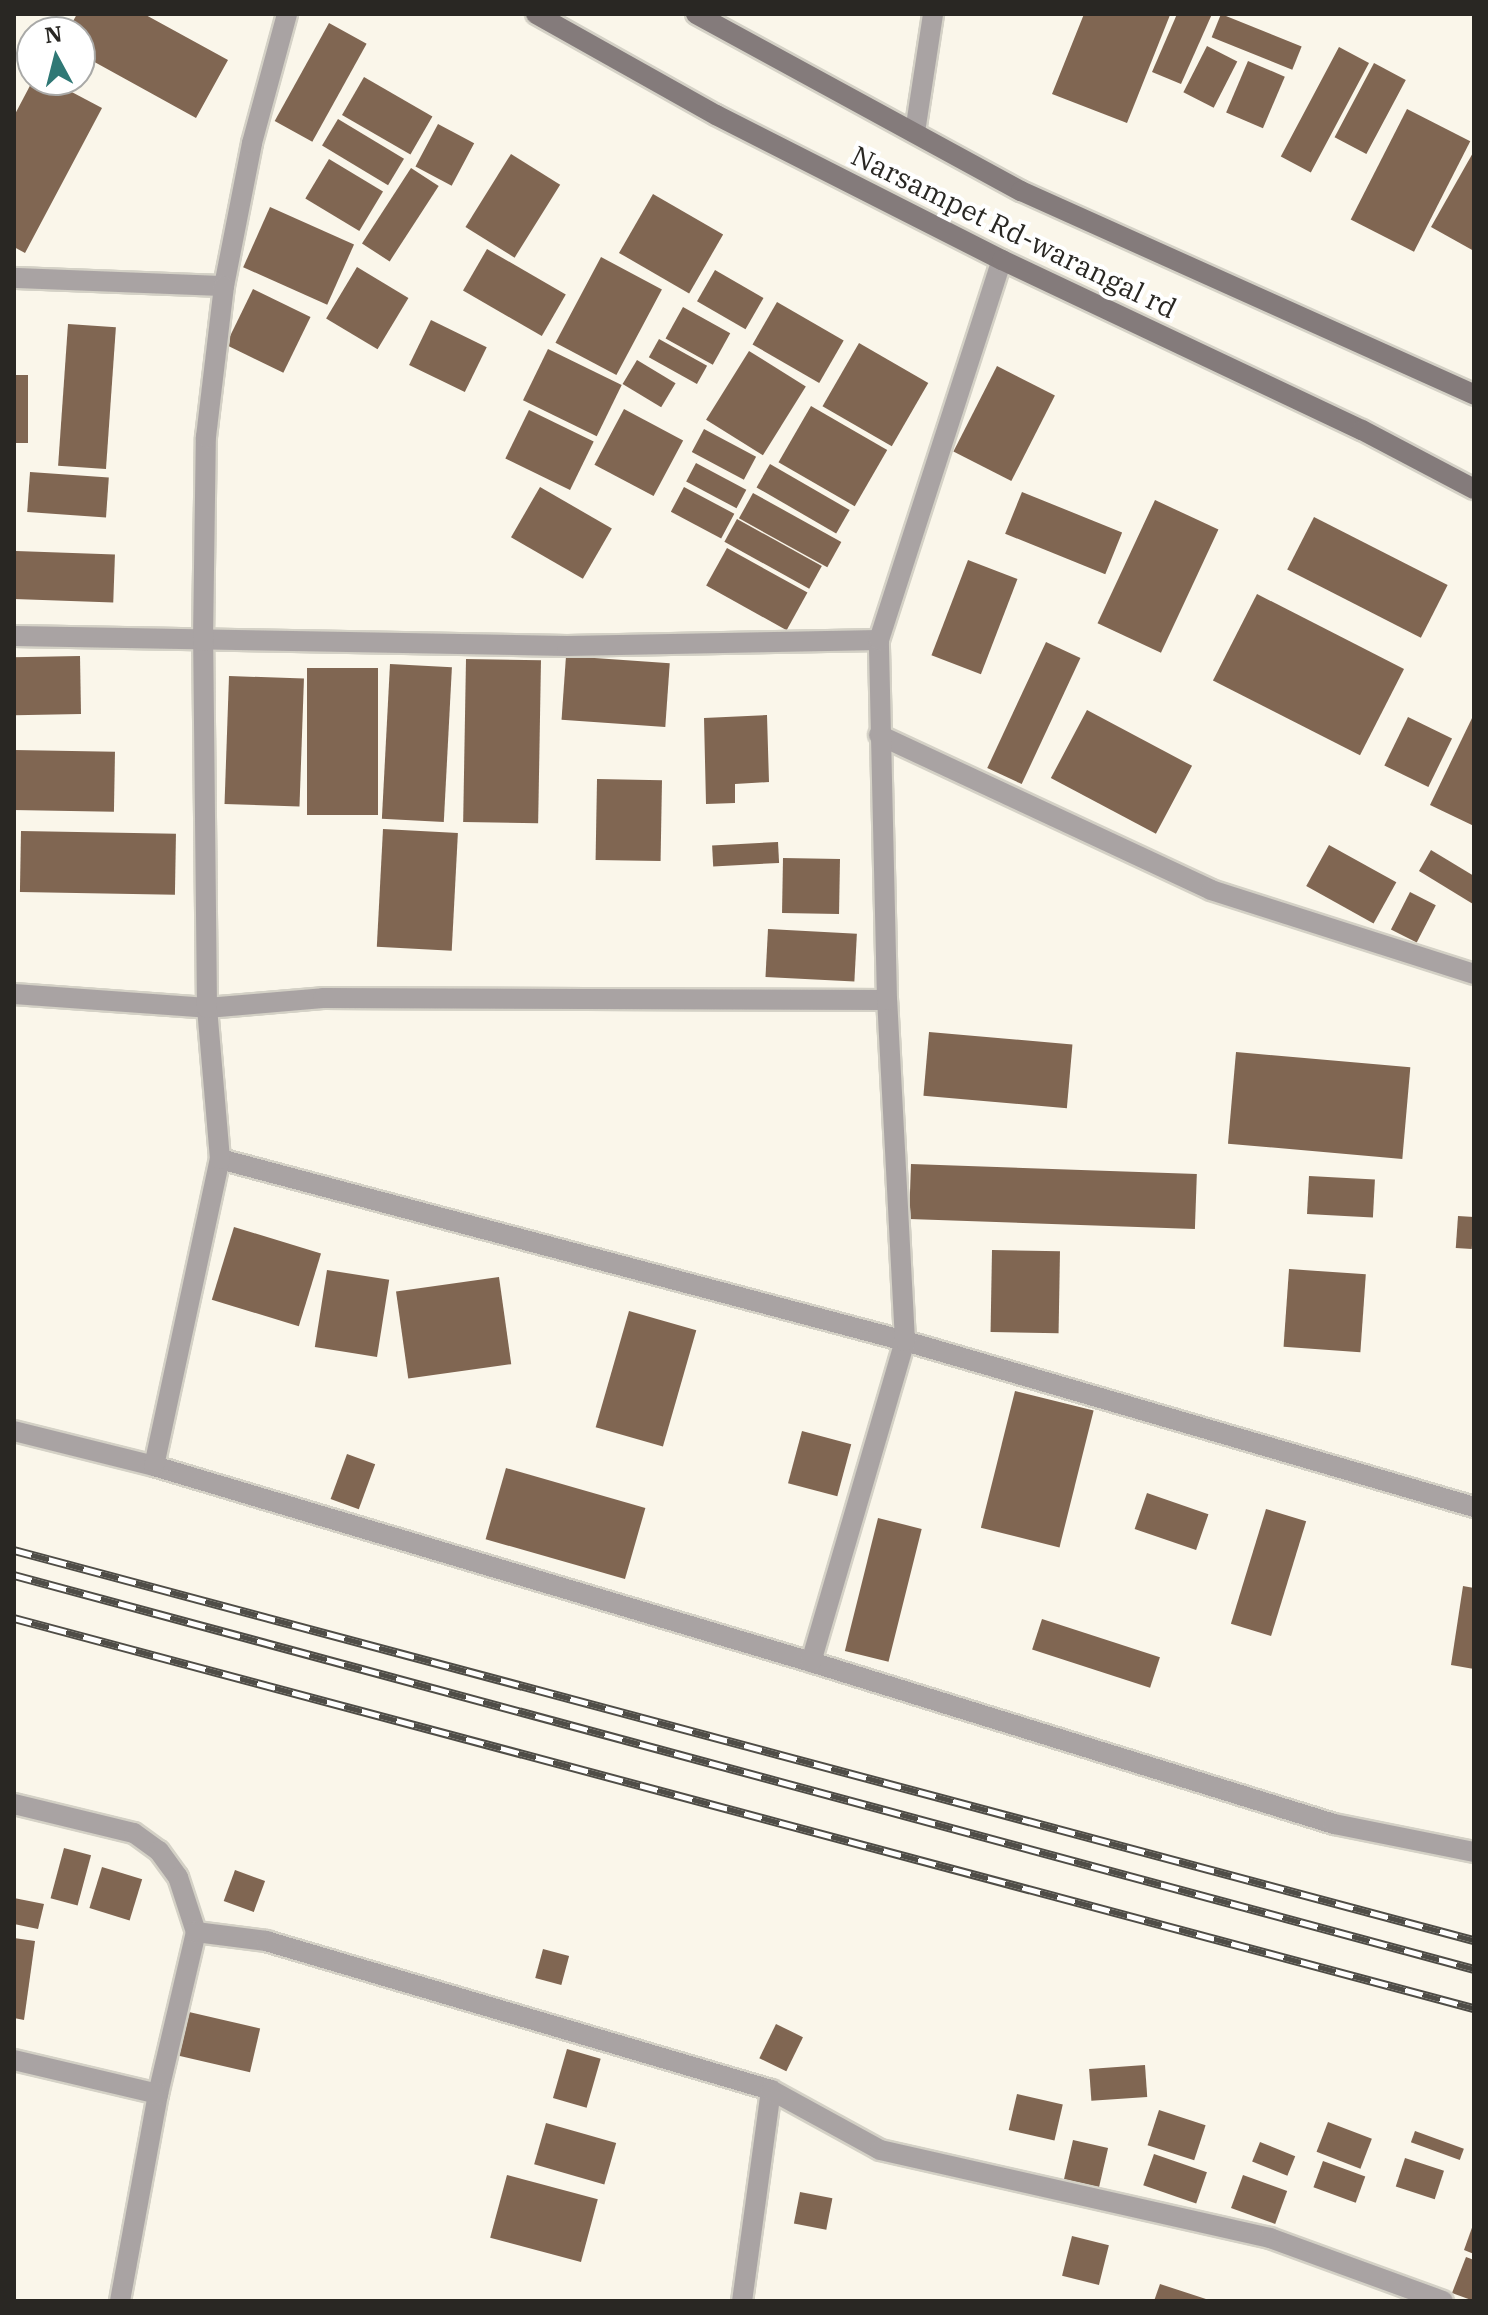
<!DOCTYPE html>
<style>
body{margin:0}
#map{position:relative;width:1488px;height:2315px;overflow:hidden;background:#faf6ea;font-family:"IBM Plex Serif",serif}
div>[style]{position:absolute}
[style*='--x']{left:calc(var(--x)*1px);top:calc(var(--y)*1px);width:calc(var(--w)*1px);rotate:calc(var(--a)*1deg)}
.building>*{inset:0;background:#806652;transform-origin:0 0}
.roads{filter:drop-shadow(2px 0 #d4d1c6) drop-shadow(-2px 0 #d4d1c6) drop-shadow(0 2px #d4d1c6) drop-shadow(0 -2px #d4d1c6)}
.minor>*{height:20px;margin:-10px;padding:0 10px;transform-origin:10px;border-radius:10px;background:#a9a3a3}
.secondary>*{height:20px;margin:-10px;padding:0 10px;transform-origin:10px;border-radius:10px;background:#847b7b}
.rail>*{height:9px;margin-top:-4.5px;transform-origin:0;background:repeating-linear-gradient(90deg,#fff 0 18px,#4f4d47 0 36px);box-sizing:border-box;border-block:2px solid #4f4d47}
span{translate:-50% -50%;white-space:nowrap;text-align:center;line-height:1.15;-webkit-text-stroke:8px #fff;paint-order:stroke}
.street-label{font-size:28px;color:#292723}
.frame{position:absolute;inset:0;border:16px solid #292723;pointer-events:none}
.north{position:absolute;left:16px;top:16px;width:80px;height:80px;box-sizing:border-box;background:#fff;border:2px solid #a9a9a7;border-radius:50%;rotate:353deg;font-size:22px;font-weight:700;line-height:32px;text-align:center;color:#292723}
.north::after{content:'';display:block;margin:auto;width:28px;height:36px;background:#2f7875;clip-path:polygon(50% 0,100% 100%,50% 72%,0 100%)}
</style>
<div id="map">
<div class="building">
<div style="clip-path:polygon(77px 14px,144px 14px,228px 60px,196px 118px,80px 54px,80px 32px,67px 32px)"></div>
<div style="clip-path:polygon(1084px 14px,1170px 15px,1127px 123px,1052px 94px)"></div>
<div style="clip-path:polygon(1177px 14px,1212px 14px,1181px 84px,1152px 72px)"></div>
<div style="left:1221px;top:14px;width:87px;height:25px;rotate:22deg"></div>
<div style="left:329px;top:23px;width:43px;height:112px;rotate:29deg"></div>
<div style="left:1207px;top:46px;width:34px;height:52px;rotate:27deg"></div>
<div style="left:1339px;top:47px;width:34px;height:124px;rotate:28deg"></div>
<div style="left:1248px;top:61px;width:40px;height:56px;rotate:23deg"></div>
<div style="left:1374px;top:63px;width:36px;height:84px;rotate:28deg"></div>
<div style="left:364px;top:77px;width:79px;height:44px;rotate:30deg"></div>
<div style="clip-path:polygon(33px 80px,49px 80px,102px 108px,25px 253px,14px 247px,14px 116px)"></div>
<div style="left:1407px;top:109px;width:71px;height:124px;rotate:27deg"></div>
<div style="left:338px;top:119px;width:77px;height:31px;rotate:31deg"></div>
<div style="left:438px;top:124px;width:41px;height:48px;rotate:28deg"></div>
<div style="clip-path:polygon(1474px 151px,1474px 251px,1431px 227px)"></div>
<div style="left:511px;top:154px;width:58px;height:86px;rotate:32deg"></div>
<div style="left:329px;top:159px;width:63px;height:46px;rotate:31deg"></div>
<div style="left:411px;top:168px;width:33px;height:90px;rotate:33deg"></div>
<div style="left:653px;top:194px;width:81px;height:68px;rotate:30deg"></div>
<div style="left:270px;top:207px;width:92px;height:66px;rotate:24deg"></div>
<div style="left:487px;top:249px;width:91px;height:48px;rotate:30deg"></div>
<div style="left:601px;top:257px;width:69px;height:97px;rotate:28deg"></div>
<div style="left:357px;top:267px;width:60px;height:60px;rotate:31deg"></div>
<div style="left:715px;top:270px;width:56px;height:36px;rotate:30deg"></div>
<div style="left:253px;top:289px;width:64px;height:62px;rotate:26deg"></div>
<div style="left:777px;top:302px;width:77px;height:49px;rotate:30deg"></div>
<div style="left:683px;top:307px;width:54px;height:36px;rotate:29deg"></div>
<div style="left:431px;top:320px;width:62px;height:50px;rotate:26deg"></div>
<div style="left:68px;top:324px;width:48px;height:142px;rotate:4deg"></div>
<div style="left:659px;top:339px;width:55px;height:21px;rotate:29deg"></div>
<div style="left:859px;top:343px;width:80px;height:73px;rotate:30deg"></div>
<div style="left:548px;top:349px;width:82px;height:57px;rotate:26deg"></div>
<div style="left:749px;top:351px;width:67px;height:81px;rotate:32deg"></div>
<div style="left:637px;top:360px;width:45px;height:28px;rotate:31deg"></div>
<div style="left:997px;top:366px;width:65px;height:96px;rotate:27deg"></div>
<div style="left:14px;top:375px;width:14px;height:68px"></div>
<div style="left:811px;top:406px;width:88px;height:65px;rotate:30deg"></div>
<div style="left:624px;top:409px;width:67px;height:63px;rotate:28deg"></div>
<div style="left:529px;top:410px;width:72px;height:54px;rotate:26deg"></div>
<div style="left:704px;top:429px;width:59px;height:26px;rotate:28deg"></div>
<div style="left:696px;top:463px;width:57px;height:21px;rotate:28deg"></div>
<div style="left:770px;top:464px;width:92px;height:27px;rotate:30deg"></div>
<div style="left:30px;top:472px;width:79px;height:40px;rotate:4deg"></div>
<div style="left:540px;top:487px;width:83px;height:58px;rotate:30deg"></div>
<div style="left:684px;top:487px;width:57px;height:28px;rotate:28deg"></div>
<div style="left:1022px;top:492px;width:108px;height:45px;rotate:22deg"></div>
<div style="left:753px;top:493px;width:101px;height:29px;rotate:29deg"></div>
<div style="left:1155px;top:500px;width:70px;height:136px;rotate:25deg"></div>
<div style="left:1314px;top:517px;width:150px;height:59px;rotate:27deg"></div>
<div style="left:737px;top:519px;width:97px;height:26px;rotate:29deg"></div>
<div style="left:727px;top:548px;width:92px;height:43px;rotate:29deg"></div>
<div style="left:16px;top:551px;width:99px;height:48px;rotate:2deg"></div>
<div style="left:968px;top:560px;width:53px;height:102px;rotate:21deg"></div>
<div style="left:1257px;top:594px;width:165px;height:97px;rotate:27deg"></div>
<div style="left:1046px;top:642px;width:38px;height:139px;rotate:25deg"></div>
<div style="left:80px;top:656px;width:58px;height:66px;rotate:89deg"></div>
<div style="left:566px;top:656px;width:104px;height:64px;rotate:4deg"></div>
<div style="left:466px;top:659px;width:75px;height:163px;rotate:1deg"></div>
<div style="left:390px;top:664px;width:62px;height:155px;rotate:3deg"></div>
<div style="left:307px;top:668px;width:71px;height:147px"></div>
<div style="left:229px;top:676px;width:75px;height:128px;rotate:2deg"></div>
<div style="left:1087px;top:710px;width:119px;height:77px;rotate:28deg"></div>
<div style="clip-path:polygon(1474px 714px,1474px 826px,1430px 805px)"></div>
<div style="clip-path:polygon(767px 715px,769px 782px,735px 784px,735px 803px,706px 804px,704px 718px)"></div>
<div style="left:1408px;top:717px;width:49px;height:54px;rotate:26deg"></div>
<div style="left:14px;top:750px;width:101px;height:60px;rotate:1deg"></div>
<div style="left:597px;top:779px;width:65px;height:81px;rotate:1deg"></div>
<div style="left:383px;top:829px;width:75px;height:118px;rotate:3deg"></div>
<div style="left:21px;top:831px;width:155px;height:61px;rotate:1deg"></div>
<div style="left:778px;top:842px;width:21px;height:66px;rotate:87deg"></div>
<div style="left:1329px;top:845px;width:77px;height:47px;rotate:29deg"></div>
<div style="clip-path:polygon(1431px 850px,1474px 876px,1473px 904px,1419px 871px)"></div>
<div style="left:783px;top:858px;width:57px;height:55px;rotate:1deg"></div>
<div style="left:1410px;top:892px;width:29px;height:42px;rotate:27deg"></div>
<div style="left:768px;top:929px;width:89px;height:48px;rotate:3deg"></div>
<div style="left:929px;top:1032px;width:144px;height:64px;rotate:5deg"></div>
<div style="left:1236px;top:1052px;width:175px;height:92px;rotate:5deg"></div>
<div style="left:911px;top:1164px;width:286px;height:55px;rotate:2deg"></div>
<div style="left:1309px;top:1176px;width:66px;height:38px;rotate:3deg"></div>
<div style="left:1458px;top:1216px;width:16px;height:32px;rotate:4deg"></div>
<div style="left:234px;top:1227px;width:91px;height:76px;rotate:17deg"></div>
<div style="left:992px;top:1250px;width:68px;height:82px;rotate:1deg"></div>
<div style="left:1289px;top:1269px;width:77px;height:78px;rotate:4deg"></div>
<div style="left:327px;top:1270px;width:63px;height:78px;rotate:9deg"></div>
<div style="left:499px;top:1277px;width:88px;height:104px;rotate:82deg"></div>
<div style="left:629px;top:1311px;width:70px;height:121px;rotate:16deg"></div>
<div style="left:1015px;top:1391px;width:81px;height:141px;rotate:14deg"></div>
<div style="left:802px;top:1431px;width:51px;height:54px;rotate:15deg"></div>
<div style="left:347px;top:1454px;width:30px;height:48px;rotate:20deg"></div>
<div style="left:506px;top:1468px;width:145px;height:74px;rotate:16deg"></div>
<div style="left:1147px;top:1493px;width:65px;height:38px;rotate:19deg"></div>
<div style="left:1266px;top:1509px;width:42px;height:120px;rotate:17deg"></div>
<div style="left:878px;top:1518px;width:45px;height:137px;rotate:14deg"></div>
<div style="clip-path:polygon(1463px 1586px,1474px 1588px,1474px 1669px,1451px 1665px)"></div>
<div style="left:1042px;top:1619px;width:124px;height:32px;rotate:18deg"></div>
<div style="left:64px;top:1848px;width:28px;height:52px;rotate:15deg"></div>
<div style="left:102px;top:1867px;width:42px;height:43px;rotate:17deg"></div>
<div style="left:235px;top:1870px;width:32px;height:33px;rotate:20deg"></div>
<div style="clip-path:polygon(14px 1898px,44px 1904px,38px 1929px,14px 1924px)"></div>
<div style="clip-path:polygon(14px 1938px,35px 1941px,24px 2020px,14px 2018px)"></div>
<div style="left:543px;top:1949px;width:27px;height:30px;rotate:15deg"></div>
<div style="left:189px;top:2012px;width:73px;height:45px;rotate:13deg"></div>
<div style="left:776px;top:2024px;width:30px;height:38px;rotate:26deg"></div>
<div style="left:567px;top:2049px;width:35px;height:51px;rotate:16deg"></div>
<div style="left:1145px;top:2065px;width:32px;height:56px;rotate:86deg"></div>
<div style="left:1017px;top:2094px;width:47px;height:37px;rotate:13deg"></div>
<div style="left:1159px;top:2110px;width:49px;height:37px;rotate:18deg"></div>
<div style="left:1328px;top:2122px;width:47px;height:32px;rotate:21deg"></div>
<div style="left:546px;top:2123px;width:73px;height:43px;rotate:16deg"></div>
<div style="left:1415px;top:2131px;width:52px;height:12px;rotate:20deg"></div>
<div style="left:1073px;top:2140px;width:36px;height:42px;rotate:13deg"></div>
<div style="left:1260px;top:2142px;width:38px;height:21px;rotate:22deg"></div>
<div style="left:1154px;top:2154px;width:56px;height:33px;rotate:19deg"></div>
<div style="left:1405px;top:2158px;width:41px;height:30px;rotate:18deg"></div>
<div style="left:1323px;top:2161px;width:45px;height:28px;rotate:20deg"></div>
<div style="left:507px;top:2175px;width:94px;height:65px;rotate:15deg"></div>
<div style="left:1243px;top:2175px;width:47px;height:35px;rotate:20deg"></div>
<div style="left:800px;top:2192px;width:33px;height:32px;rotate:11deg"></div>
<div style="clip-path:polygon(1474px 2222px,1474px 2254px,1464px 2250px)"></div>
<div style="left:1072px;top:2236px;width:38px;height:41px;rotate:14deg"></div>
<div style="clip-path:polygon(1466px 2257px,1474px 2260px,1474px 2301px,1452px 2293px)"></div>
<div style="clip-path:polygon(1160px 2284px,1209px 2300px,1209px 2301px,1154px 2301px)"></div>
</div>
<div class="roads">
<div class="minor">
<div style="--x:915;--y:132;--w:119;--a:-81.3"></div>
<div style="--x:14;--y:278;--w:210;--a:2.2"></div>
<div style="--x:224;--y:286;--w:146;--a:-78.9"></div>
<div style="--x:252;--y:143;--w:134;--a:-74.8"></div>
<div style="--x:14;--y:636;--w:553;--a:1.04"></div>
<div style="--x:567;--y:646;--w:312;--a:-1.1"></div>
<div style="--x:879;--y:735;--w:366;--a:25"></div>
<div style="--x:1211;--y:890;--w:276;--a:17.7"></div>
<div style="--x:14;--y:994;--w:194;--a:4.1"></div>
<div style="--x:207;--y:1008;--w:116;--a:-4.9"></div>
<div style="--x:323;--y:998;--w:564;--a:0.2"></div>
<div style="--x:220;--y:1159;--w:709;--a:14.88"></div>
<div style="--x:905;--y:1341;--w:593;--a:16.26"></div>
<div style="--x:14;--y:1431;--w:144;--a:14"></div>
<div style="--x:154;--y:1466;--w:686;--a:16.61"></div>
<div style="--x:811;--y:1662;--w:548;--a:17.21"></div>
<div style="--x:1334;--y:1824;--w:143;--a:11.3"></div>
<div style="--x:154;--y:1466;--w:314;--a:-77.9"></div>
<div style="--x:220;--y:1159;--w:152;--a:-94.9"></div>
<div style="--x:207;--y:1008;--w:367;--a:-90.6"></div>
<div style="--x:203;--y:641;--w:204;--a:-89.2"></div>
<div style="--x:206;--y:437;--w:152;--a:-83.2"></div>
<div style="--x:811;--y:1662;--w:334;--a:-73.7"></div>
<div style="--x:905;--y:1341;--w:341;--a:-93"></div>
<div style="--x:887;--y:1000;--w:360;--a:-91.3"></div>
<div style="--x:879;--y:640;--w:399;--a:-72.1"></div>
<div style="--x:14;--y:1804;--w:123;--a:13.6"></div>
<div style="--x:134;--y:1833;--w:31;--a:36"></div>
<div style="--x:159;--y:1851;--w:32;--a:54"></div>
<div style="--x:178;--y:1877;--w:58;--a:71.9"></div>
<div style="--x:196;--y:1932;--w:166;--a:103.2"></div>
<div style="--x:158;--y:2094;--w:210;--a:100.4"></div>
<div style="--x:196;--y:1932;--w:71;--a:7.3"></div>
<div style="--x:266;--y:1941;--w:527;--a:16.44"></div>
<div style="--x:771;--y:2090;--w:213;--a:97.8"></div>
<div style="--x:14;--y:2060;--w:148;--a:13.3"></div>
<div style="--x:771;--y:2090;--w:124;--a:28.8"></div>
<div style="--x:880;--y:2150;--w:400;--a:12.7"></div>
<div style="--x:1270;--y:2238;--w:184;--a:20"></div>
</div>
<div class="secondary">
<div style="--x:536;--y:14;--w:206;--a:29.3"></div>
<div style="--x:716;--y:115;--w:321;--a:26.9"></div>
<div style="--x:1002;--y:260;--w:398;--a:25.3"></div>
<div style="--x:1362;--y:430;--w:127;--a:27.8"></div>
<div style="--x:696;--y:14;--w:370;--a:28.6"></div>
<div style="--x:1021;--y:191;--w:497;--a:24.2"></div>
</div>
</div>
<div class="rail">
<div style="--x:14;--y:1550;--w:1511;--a:14.96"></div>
<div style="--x:14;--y:1575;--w:1512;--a:15.1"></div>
<div style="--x:14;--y:1618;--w:1511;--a:14.96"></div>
</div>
<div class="street-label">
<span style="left:1014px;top:232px;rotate:26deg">Narsampet Rd-warangal rd</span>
</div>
<div class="frame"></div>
<div class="north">N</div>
</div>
